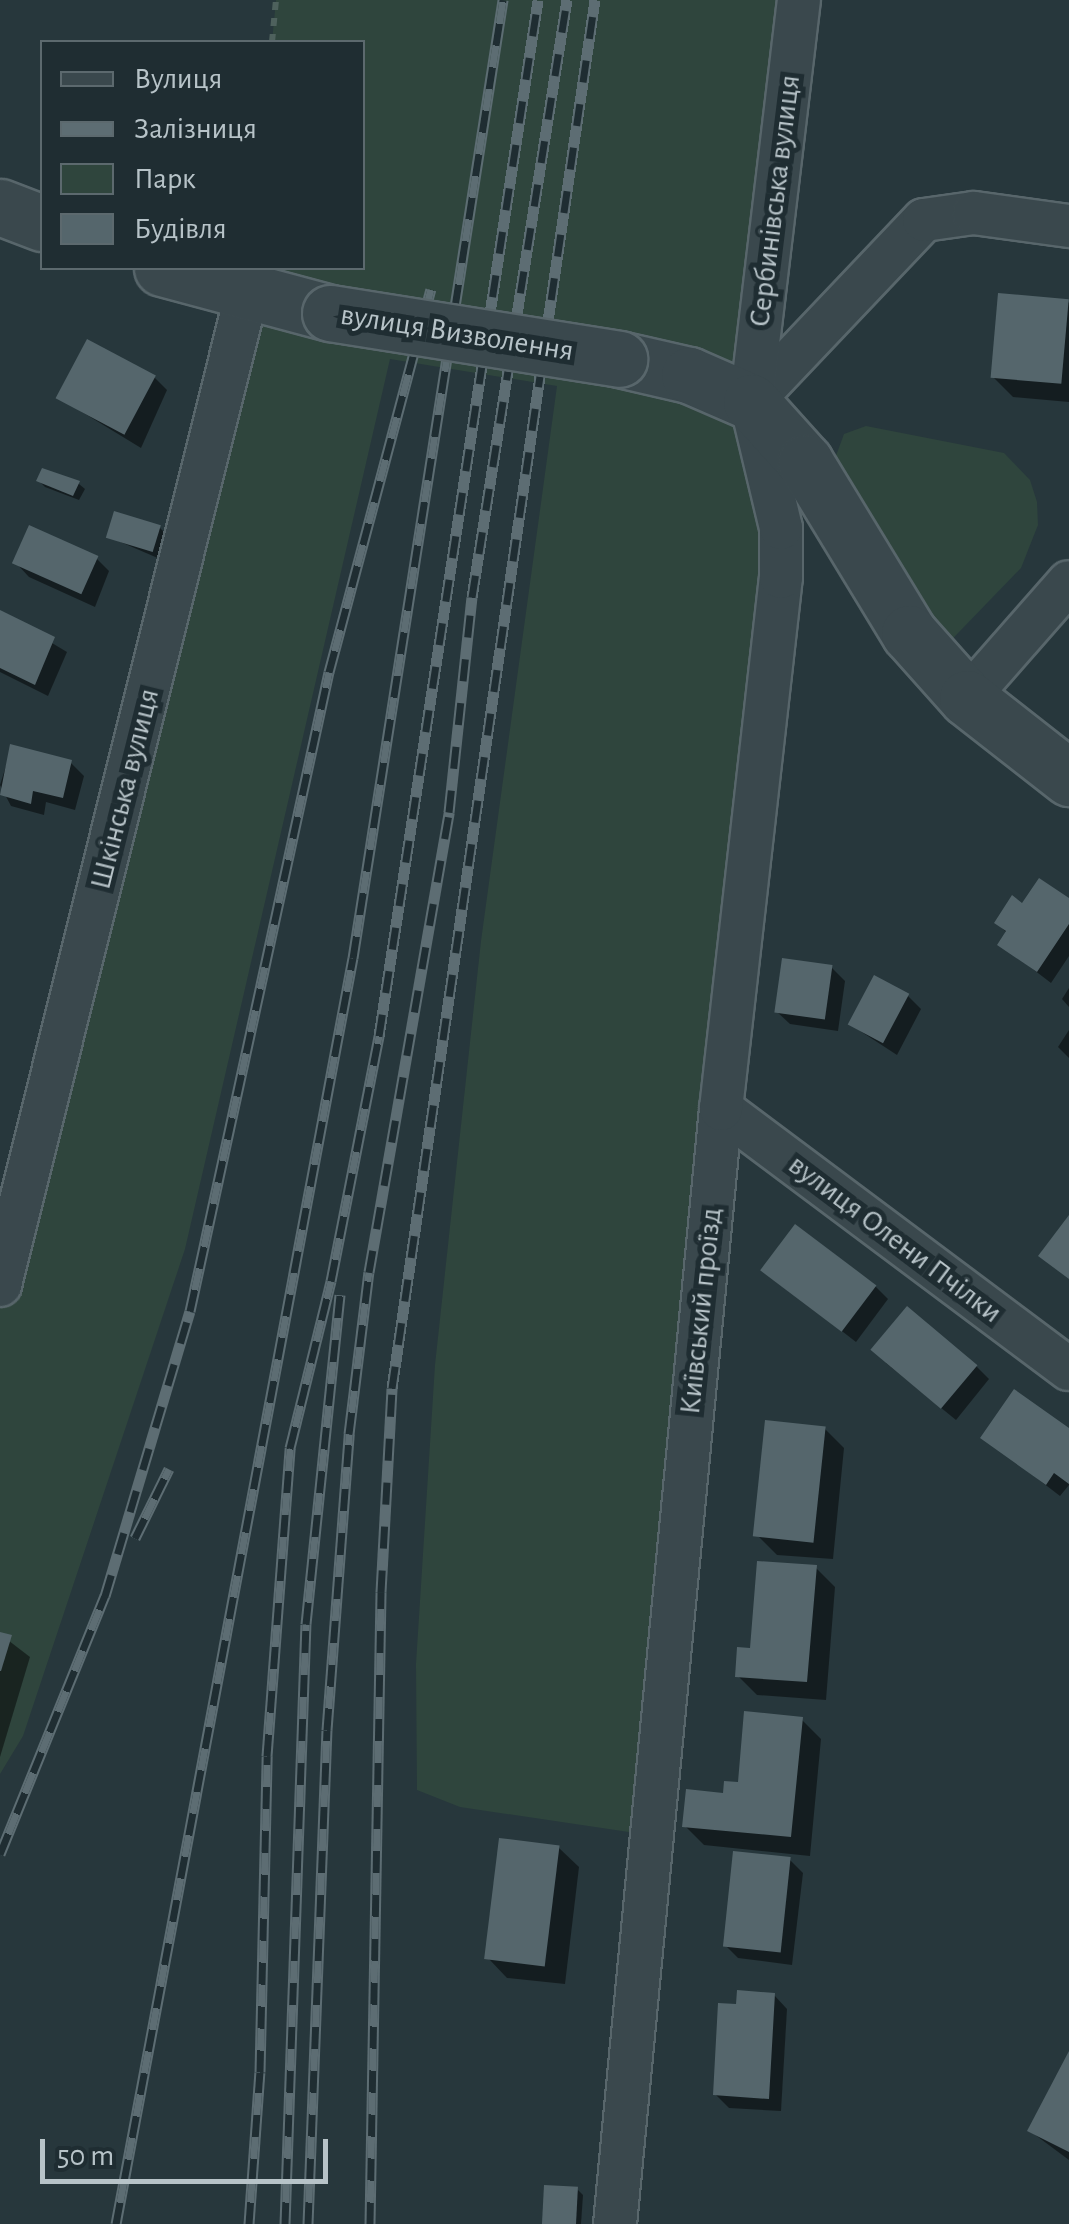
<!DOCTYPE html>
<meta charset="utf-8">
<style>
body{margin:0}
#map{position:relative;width:1069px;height:2224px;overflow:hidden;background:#27373c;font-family:"Alegreya Sans",sans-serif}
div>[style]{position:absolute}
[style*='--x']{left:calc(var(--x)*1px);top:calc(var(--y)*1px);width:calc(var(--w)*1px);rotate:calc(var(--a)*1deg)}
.green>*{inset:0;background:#2f453d}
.shadow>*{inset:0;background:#0007}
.building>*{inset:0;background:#55666c;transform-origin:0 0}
.path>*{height:6px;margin-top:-3px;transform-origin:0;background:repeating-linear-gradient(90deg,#4e615d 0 8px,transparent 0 16px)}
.roads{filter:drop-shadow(2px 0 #58666b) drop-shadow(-2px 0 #58666b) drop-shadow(0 2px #58666b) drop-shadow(0 -2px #58666b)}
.minor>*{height:42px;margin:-21px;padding:0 21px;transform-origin:21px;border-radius:21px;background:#3a484d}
.tertiary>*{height:55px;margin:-27.5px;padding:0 27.5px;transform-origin:27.5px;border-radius:27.5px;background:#3a484d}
.rail>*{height:11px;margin-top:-5.5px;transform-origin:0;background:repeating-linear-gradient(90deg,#1f2d32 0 22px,#5d6d73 0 44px);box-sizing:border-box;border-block:2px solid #5d6d73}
.bridges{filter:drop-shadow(2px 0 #58666b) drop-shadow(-2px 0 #58666b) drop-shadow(0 2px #58666b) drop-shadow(0 -2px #58666b)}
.tertiary-bridge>*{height:55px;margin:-27.5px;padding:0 27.5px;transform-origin:27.5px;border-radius:27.5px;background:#3a484d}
span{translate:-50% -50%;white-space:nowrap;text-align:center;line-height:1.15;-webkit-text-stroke:10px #1f2d32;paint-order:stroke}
.street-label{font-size:30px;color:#b7c3c8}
.legend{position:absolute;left:40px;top:40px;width:325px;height:230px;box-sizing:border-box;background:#1f2d32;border:2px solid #5c696e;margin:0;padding:12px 18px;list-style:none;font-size:30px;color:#b7c3c8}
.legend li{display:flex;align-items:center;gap:20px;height:50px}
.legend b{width:50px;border:2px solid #5c696e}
.scale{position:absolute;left:40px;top:2139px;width:288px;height:45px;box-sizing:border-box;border:5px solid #b7c3c8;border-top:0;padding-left:12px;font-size:30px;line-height:35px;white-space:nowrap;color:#b7c3c8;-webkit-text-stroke:8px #1f2d32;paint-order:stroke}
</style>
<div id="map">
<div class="green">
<div style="clip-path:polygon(276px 0,799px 0,751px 402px,773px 483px,649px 1835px,460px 1807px,417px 1790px,416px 1664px,435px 1365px,481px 941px,557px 386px,390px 359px,185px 1249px,23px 1736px,0 1774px,0 1285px,249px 268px,362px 268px,362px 42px,272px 42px)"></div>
<div style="clip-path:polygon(866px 426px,1004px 453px,1030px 480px,1037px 502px,1038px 525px,1021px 568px,932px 660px,823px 491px,844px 434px)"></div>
</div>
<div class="shadow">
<div style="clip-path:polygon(1069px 302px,1069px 402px,1013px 397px,993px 377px)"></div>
<div style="clip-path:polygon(154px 377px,167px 390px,141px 448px,64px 401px)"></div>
<div style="clip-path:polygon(43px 471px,79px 484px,85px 489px,79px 500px,45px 487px,39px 481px)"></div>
<div style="clip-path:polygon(159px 527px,165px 533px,160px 559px,109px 537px)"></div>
<div style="clip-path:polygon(96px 558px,109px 571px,95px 607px,29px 577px,16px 563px)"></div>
<div style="clip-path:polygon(0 612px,67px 652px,48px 696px,0 672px)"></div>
<div style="clip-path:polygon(12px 747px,71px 763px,84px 776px,75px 810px,46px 802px,44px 815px,11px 806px,0 785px)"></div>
<div style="clip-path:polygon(1069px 901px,1069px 956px,1051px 983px,1000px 944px,1008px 934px,997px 923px,1023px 906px)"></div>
<div style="clip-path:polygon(832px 968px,845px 981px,838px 1031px,790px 1024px,776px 1011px)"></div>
<div style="clip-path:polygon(1069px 988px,1069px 1007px,1062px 999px)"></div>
<div style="clip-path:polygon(908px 996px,921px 1009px,897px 1055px,851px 1025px)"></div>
<div style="clip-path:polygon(1069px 1030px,1069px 1058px,1058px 1047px)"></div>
<div style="clip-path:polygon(763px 1270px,875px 1286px,888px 1299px,856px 1342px)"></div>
<div style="clip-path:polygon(886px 1363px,976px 1366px,989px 1379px,956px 1420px)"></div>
<div style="clip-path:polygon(824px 1428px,844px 1448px,833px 1559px,777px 1555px,757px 1535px)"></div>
<div style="clip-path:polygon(1069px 1431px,1069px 1485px,1060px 1496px,983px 1437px)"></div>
<div style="clip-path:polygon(816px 1568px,835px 1587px,826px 1700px,757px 1695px,738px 1676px)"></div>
<div style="clip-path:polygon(0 1634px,30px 1657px,0 1757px)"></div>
<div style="clip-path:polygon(802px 1720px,821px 1739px,810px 1856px,704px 1845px,685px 1826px,740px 1785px)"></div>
<div style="clip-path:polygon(559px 1848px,579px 1867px,565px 1984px,507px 1978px,488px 1958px)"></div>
<div style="clip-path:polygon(790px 1860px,803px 1873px,792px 1965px,738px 1958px,725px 1945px)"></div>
<div style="clip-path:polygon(774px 1995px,787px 2009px,781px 2111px,729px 2108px,715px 2094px,738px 2007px)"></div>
<div style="clip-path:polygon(1069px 2056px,1069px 2160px,1030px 2131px)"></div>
<div style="clip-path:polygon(577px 2189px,583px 2195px,581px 2224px,544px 2224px)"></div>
</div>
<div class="building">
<div style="left:998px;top:293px;width:71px;height:85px;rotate:5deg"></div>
<div style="left:87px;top:339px;width:78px;height:67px;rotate:28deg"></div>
<div style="clip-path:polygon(42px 468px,80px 481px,73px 496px,36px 481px)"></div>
<div style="left:114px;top:511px;width:49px;height:28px;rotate:17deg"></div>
<div style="left:29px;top:525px;width:76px;height:42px;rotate:24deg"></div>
<div style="clip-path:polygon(0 610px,55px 637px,35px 685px,0 668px)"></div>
<div style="clip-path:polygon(10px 744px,72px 760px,63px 798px,33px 791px,31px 804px,0 795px)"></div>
<div style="clip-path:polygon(1039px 878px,1069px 898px,1069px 924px,1037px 972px,997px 945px,1006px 931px,994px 923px,1012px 895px,1022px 903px)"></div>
<div style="left:782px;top:958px;width:51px;height:55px;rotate:8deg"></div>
<div style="left:874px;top:975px;width:40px;height:56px;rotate:28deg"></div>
<div style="clip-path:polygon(1069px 1215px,1069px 1279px,1038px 1256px)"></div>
<div style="left:795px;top:1224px;width:102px;height:58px;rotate:37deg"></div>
<div style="left:907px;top:1306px;width:92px;height:57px;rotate:40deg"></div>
<div style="clip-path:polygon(1014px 1389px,1069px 1428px,1069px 1484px,1054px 1473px,1046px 1485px,980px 1438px)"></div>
<div style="left:765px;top:1420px;width:61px;height:117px;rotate:6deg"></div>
<div style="clip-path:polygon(757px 1561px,817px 1565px,807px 1682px,735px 1677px,737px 1647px,750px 1648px)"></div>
<div style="clip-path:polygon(0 1632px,12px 1635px,1px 1671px,0 1671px)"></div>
<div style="clip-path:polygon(744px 1711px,803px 1717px,791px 1837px,682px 1827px,686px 1789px,723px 1793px,724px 1781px,738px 1782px)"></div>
<div style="left:499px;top:1838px;width:61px;height:122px;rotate:7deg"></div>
<div style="left:733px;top:1851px;width:58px;height:96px;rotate:6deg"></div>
<div style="clip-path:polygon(737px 1990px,775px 1993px,769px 2099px,713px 2095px,718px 2003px,736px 2004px)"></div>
<div style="clip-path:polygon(1069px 2051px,1069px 2152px,1027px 2131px)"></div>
<div style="left:544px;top:2185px;width:34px;height:39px;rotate:3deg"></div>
</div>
<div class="path">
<div style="--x:272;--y:42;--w:42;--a:-84.6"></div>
</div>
<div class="roads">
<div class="minor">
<div style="--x:751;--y:402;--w:251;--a:-46.5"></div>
<div style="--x:924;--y:220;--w:50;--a:-8"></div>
<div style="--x:974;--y:213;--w:96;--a:7.8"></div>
<div style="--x:967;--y:698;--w:154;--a:-48.7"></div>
<div style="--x:721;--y:1109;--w:434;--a:36.8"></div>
<div style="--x:0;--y:1285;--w:1022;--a:-76.02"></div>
<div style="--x:615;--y:2224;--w:1120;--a:-84.57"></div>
<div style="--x:721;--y:1109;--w:535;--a:-83.57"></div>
<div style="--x:781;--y:577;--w:49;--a:-90"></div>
<div style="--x:781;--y:528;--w:130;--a:-103.4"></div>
<div style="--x:751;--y:402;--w:405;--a:-83.2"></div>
</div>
<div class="tertiary">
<div style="--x:0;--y:207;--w:45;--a:20.9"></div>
<div style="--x:162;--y:268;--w:174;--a:15"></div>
<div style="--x:619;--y:359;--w:72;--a:12.9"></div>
<div style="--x:689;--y:375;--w:68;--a:23.5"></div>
<div style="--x:751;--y:402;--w:81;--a:48"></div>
<div style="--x:805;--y:462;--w:200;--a:58.7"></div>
<div style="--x:909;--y:633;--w:87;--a:48.3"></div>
<div style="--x:967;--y:698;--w:130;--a:38.1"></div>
</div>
</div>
<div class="rail">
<div style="--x:135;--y:1538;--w:77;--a:-63.8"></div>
<div style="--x:0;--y:1854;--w:279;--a:-67.9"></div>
<div style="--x:105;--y:1596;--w:297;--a:-73.4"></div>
<div style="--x:190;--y:1311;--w:654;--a:-77.73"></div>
<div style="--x:329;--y:672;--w:396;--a:-75.1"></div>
<div style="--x:116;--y:2224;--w:1288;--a:-79.4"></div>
<div style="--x:353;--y:958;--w:970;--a:-81.1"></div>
<div style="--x:249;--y:2224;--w:152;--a:-85.9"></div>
<div style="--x:260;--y:2072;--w:316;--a:-88.7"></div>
<div style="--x:267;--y:1756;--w:309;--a:-85.7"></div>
<div style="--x:290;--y:1448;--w:172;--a:-76.2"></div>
<div style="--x:331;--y:1281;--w:250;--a:-78.9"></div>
<div style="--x:379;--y:1036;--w:1048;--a:-81.27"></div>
<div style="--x:285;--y:2224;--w:600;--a:-88"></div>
<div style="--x:306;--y:1624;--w:331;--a:-84.1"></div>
<div style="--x:308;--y:2224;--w:494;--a:-87.8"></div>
<div style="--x:327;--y:1730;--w:297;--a:-85.7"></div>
<div style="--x:349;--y:1434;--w:163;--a:-83"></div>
<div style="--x:369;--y:1272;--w:467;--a:-80.1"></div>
<div style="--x:449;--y:812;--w:216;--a:-83.9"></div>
<div style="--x:472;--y:597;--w:605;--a:-80.96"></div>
<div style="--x:370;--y:2224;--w:632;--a:-89"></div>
<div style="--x:381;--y:1592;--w:204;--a:-86.9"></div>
<div style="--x:392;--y:1388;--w:1403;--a:-81.68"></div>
</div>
<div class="bridges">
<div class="tertiary-bridge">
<div style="--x:330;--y:313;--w:293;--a:9"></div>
</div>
</div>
<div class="street-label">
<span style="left:775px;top:201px;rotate:-83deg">Сербинівська вулиця</span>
<span style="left:457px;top:333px;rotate:9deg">вулиця Визволення</span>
<span style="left:125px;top:789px;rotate:-76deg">Шкінська вулиця</span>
<span style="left:895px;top:1239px;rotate:37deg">вулиця Олени Пчілки</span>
<span style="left:701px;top:1311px;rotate:-84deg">Київський проїзд</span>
</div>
<ul class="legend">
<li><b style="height:12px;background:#3a484d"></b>Вулиця</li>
<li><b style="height:12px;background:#5d6d73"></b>Залізниця</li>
<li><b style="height:28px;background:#2f453d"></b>Парк</li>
<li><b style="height:28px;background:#55666c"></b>Будівля</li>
</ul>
<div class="scale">50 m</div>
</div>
